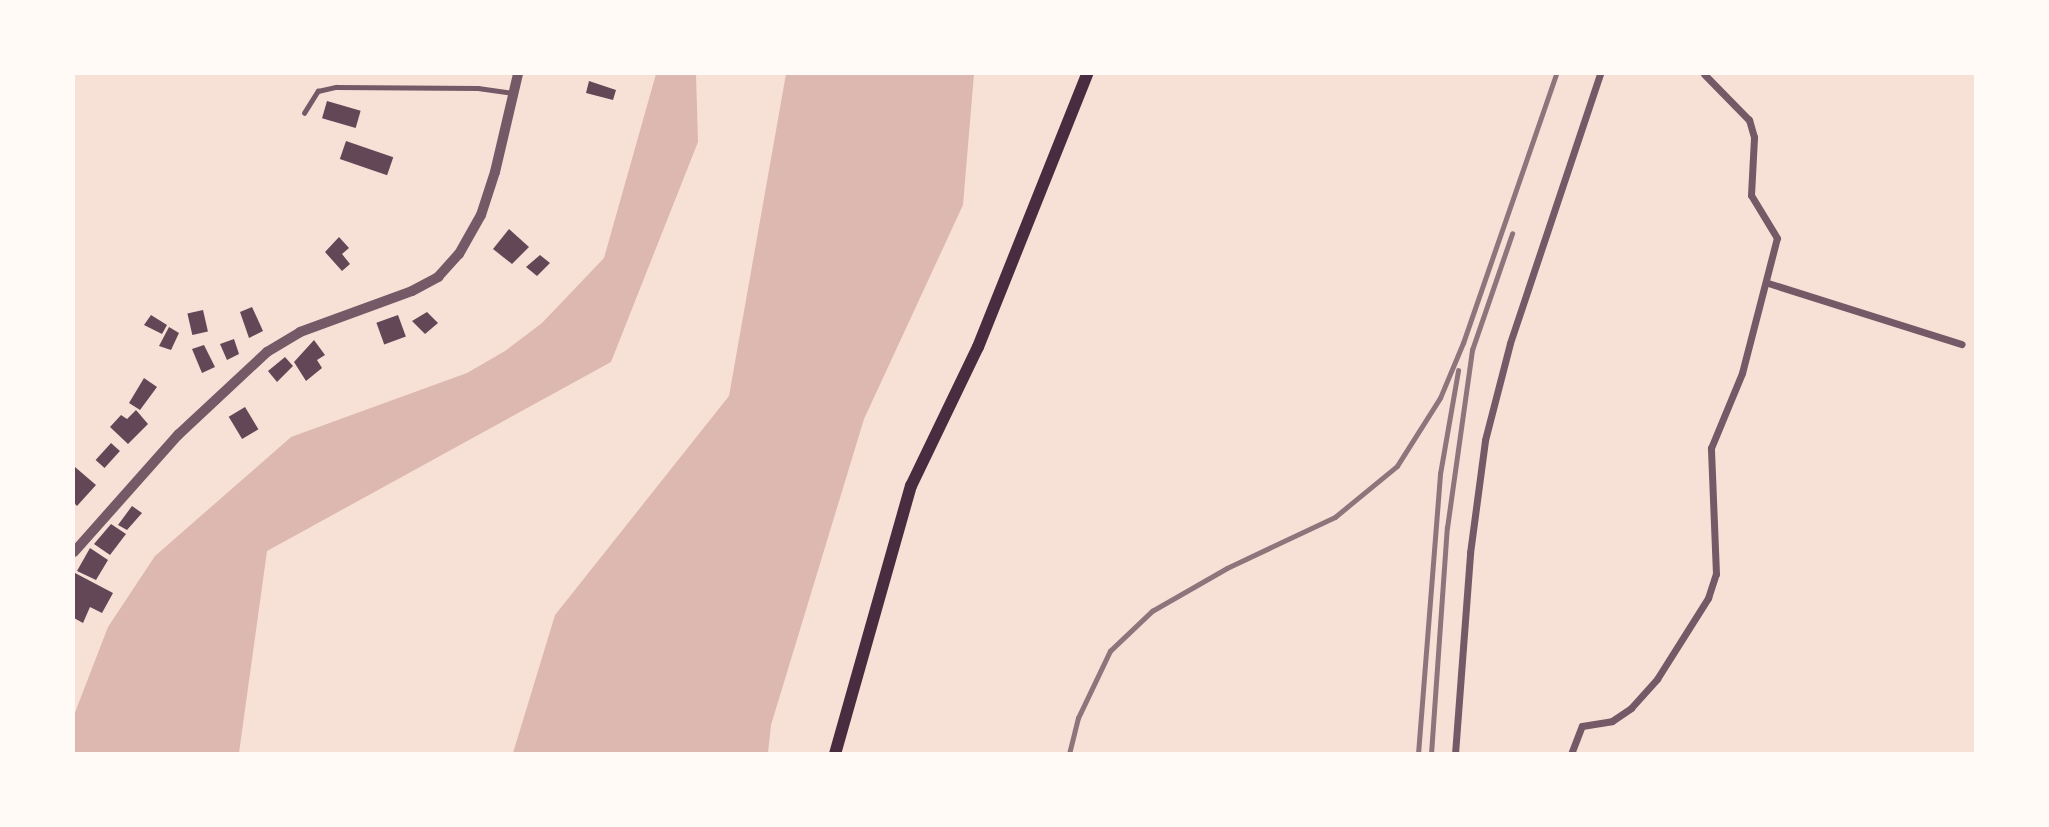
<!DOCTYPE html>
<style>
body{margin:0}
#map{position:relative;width:2049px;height:827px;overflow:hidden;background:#f7e1d7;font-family:Cabin,sans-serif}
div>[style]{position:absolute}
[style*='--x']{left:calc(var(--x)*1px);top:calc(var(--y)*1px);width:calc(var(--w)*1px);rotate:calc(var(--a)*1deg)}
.water>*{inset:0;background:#dcb8b0}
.building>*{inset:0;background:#644757;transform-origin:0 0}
.service>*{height:4.5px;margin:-2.25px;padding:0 2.25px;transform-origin:2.25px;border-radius:2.25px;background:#755966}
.minor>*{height:7px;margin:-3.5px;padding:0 3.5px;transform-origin:3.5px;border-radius:3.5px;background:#755966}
.tertiary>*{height:10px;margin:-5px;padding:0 5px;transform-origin:5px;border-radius:5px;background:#755966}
.secondary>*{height:12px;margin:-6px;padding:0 6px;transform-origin:6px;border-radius:6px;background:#4a2c40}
.rail>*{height:4.5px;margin:-2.25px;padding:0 2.25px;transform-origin:2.25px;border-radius:2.25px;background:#8f747c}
span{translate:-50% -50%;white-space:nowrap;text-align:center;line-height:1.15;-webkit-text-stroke:7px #fffaf5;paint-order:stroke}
.frame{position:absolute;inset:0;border:75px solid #fffaf5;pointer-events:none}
</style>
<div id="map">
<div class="water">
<div style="clip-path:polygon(656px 74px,696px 74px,698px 142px,611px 362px,267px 551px,239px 753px,74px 753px,74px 715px,108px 627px,155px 556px,291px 437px,467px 373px,505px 351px,542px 323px,604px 258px)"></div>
<div style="clip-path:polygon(786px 74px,974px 74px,963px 205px,864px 419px,771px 725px,768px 753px,513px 753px,555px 615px,729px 396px)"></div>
</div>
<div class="building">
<div style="clip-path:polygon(589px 81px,616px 90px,613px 100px,586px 93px)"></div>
<div style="left:327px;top:101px;width:35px;height:18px;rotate:16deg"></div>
<div style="left:346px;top:141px;width:50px;height:19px;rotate:19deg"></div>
<div style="clip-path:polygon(509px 229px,529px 247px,512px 264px,493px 249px)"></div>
<div style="clip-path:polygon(339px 237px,349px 248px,342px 254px,350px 264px,342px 271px,325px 252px)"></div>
<div style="clip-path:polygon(540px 255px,550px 263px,537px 276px,526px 267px)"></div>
<div style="clip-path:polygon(252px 307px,263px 331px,249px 338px,240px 312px)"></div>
<div style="left:203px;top:310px;width:22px;height:16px;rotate:77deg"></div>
<div style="clip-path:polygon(427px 312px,438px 323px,425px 334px,412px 321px)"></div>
<div style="clip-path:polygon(151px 315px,167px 325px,162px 334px,144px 325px)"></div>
<div style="left:398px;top:315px;width:23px;height:23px;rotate:70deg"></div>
<div style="clip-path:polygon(169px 327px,179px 333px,171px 350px,159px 346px)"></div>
<div style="clip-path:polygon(234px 339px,239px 354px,227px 360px,220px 344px)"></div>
<div style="clip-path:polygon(314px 340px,325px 355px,317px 360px,322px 368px,306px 381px,294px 362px)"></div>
<div style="clip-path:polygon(204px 345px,215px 367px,202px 373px,192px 349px)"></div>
<div style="clip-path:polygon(285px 357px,293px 366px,277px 382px,268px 371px)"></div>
<div style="clip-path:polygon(144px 378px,157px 387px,140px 410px,129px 403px)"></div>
<div style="left:245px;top:407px;width:26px;height:19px;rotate:59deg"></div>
<div style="clip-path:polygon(136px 410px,148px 424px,128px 444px,110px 427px,121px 415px,127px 419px)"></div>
<div style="left:111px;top:443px;width:12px;height:23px;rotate:42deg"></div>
<div style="clip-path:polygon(75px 467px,96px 485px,77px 506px,74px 503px)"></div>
<div style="clip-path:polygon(132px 506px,142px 513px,127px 530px,118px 525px)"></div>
<div style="clip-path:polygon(111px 524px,126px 534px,110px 555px,94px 544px)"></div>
<div style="clip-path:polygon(90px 548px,108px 560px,96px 580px,77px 571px)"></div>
<div style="clip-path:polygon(75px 573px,113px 593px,102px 613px,90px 607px,83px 623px,74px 618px)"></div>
</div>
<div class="service">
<div style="--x:304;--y:113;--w:26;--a:-58"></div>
<div style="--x:318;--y:91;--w:18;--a:-13"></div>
<div style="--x:336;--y:87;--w:142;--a:0.4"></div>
<div style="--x:478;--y:88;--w:34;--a:8"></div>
</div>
<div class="minor">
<div style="--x:1768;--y:283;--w:203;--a:17.5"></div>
<div style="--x:1455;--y:754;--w:202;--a:-85.7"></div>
<div style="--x:1470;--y:553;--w:114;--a:-82.4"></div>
<div style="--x:1485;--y:440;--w:100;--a:-75.5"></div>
<div style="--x:1510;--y:343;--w:284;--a:-71.5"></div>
<div style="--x:1571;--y:754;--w:30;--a:-69"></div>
<div style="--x:1582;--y:726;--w:30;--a:-9"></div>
<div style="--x:1612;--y:721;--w:23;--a:-34"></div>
<div style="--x:1631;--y:708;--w:39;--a:-48"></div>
<div style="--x:1657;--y:679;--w:96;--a:-57.8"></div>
<div style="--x:1708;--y:598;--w:25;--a:-72"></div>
<div style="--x:1716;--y:574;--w:126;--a:-92.3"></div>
<div style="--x:1711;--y:448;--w:81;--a:-67.5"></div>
<div style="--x:1742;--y:373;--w:139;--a:-75.5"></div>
<div style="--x:1777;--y:238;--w:50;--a:-121.2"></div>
<div style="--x:1751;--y:195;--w:58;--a:-87"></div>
<div style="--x:1754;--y:137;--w:18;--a:-106"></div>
<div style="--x:1749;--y:120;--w:64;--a:-134.4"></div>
</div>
<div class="tertiary">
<div style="--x:74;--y:552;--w:157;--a:-48.4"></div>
<div style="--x:178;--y:435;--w:122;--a:-43"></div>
<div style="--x:267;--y:352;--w:39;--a:-31"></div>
<div style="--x:300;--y:332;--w:119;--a:-20.1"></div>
<div style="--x:412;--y:291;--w:30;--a:-28"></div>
<div style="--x:438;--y:277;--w:31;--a:-48"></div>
<div style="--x:459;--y:254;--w:45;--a:-60.6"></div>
<div style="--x:481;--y:215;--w:45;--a:-72"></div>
<div style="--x:495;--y:172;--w:101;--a:-76.8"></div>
</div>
<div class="secondary">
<div style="--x:835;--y:754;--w:279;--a:-74.2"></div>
<div style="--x:911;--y:486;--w:154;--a:-64.3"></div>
<div style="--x:978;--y:347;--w:294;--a:-68.2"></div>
</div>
<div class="rail">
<div style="--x:1069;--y:754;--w:37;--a:-76"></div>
<div style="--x:1078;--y:718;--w:74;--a:-64.5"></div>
<div style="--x:1110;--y:651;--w:58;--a:-43.6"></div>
<div style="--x:1152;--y:611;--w:86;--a:-29.8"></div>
<div style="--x:1227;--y:568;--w:119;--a:-25.3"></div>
<div style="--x:1335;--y:517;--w:80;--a:-39.4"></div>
<div style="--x:1397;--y:466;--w:80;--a:-57.7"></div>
<div style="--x:1440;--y:398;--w:60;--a:-67.3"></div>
<div style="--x:1463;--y:343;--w:285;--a:-70.9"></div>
<div style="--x:1418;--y:754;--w:281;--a:-85.5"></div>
<div style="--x:1440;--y:474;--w:105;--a:-80.1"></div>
<div style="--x:1431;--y:754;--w:227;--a:-86"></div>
<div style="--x:1447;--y:528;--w:180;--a:-82"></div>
<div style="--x:1472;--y:350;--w:123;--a:-71"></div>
</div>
<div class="frame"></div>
</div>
